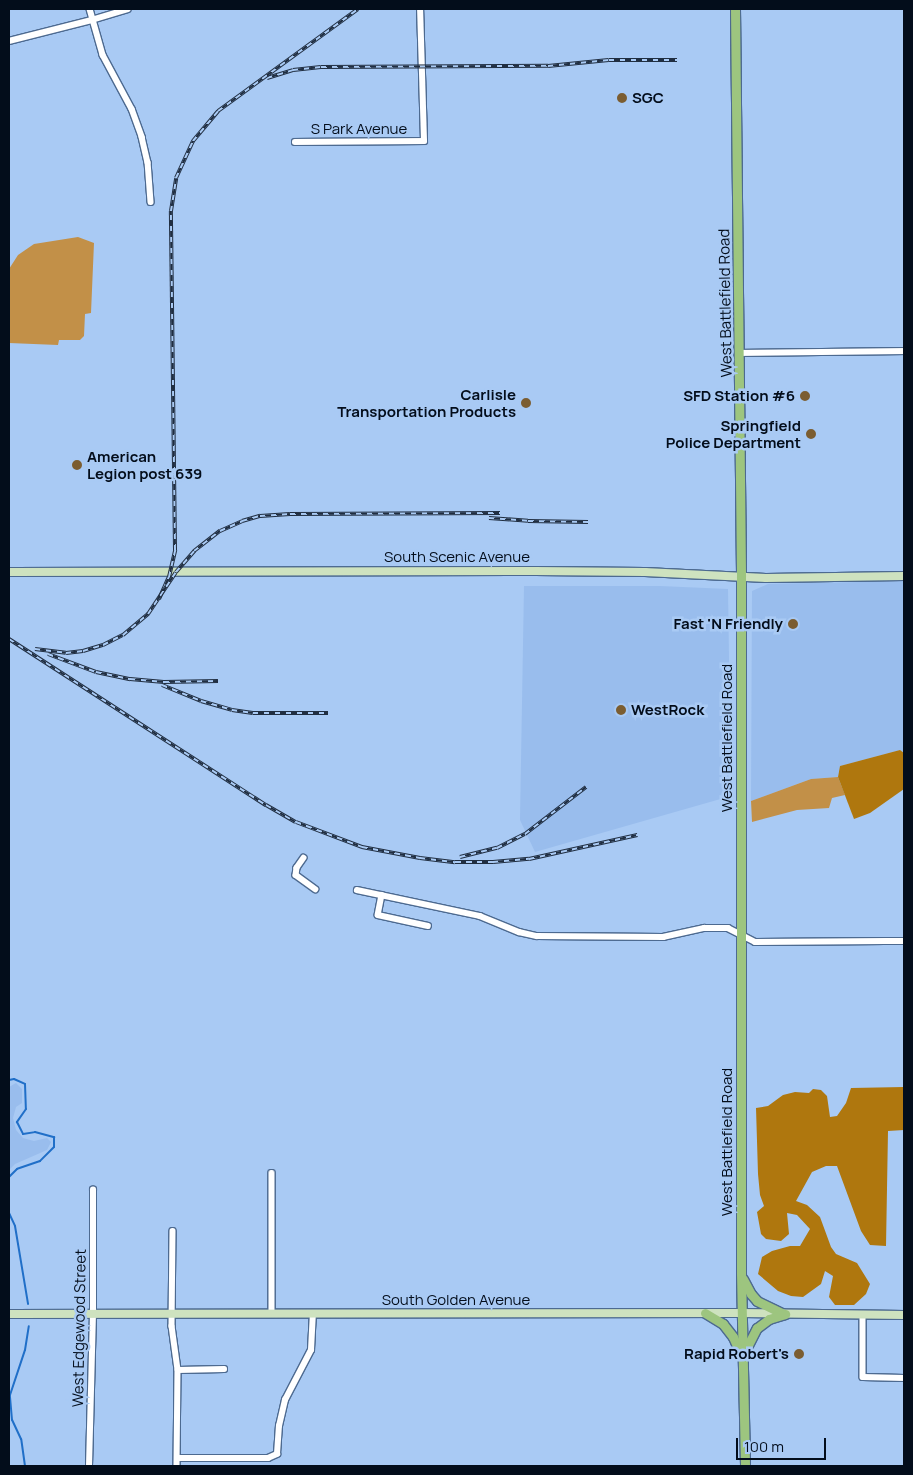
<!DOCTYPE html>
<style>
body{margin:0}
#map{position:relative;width:913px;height:1475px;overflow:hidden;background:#a9caf4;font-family:Manrope,sans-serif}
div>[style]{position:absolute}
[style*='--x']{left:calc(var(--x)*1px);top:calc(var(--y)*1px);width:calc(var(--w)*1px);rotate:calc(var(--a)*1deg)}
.built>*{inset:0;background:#99bded}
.green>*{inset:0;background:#c29048}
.forest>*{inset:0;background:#af770e}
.stream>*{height:2px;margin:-1px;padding:0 1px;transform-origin:1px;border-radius:1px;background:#206fc8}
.roads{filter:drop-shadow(1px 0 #4d6a90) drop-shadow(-1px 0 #4d6a90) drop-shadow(0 1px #4d6a90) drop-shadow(0 -1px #4d6a90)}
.street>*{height:5.5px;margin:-2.75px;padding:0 2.75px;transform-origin:2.75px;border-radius:2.75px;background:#fff}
.secondary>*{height:8px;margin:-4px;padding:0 4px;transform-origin:4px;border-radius:4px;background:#cee2bf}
.primary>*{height:9px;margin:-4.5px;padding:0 4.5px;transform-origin:4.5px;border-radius:4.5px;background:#9dc57f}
.rail>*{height:4px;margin-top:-2px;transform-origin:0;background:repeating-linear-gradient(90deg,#a9caf4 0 5.5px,#202e41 0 11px);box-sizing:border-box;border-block:1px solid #202e41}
.dots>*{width:14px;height:14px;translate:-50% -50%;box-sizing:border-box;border:2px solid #a9caf4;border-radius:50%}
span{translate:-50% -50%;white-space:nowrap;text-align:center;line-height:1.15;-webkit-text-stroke:5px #a9caf4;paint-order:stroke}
.poi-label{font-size:15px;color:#030d1b;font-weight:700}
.left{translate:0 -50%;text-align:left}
.right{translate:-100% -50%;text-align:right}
.street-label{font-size:15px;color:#030d1b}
.frame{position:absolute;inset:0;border:10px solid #030d1b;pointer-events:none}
.scale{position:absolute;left:736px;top:1438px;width:90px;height:22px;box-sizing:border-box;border:2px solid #030d1b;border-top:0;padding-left:6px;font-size:15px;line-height:18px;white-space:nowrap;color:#030d1b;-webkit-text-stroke:4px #a9caf4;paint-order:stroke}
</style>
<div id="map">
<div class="built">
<div style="clip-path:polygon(904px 581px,904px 753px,900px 750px,840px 766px,838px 777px,811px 779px,751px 801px,752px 591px,768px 584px)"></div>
<div style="clip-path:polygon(524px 586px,660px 586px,728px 589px,731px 796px,535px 852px,520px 820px)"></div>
<div style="clip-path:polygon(16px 1083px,22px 1089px,22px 1103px,16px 1107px,13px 1118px,16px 1130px,23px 1138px,34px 1141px,47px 1138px,51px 1142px,47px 1150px,15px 1164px,9px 1170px,9px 1087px)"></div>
</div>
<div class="green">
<div style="clip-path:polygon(78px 237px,94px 243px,91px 313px,85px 314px,84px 336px,80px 340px,59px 340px,58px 345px,9px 343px,9px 269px,18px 255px,34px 244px)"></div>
<div style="clip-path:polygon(838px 777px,845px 795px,832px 798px,829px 808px,797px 810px,752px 822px,751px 801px,811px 779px)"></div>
</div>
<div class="forest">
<div style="clip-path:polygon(900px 750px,904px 753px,904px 789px,870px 813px,854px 819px,838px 777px,840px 766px)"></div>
<div style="clip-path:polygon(904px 1087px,904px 1130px,888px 1131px,886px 1246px,870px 1245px,861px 1231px,837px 1166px,826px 1166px,812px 1172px,796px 1201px,807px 1205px,820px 1217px,831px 1247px,836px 1254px,857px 1263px,870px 1284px,866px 1294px,854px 1305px,835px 1305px,829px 1297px,833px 1276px,825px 1271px,821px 1284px,803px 1297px,791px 1296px,778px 1291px,758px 1274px,762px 1257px,772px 1251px,790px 1246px,800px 1246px,810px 1229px,797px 1215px,787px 1213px,789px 1234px,781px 1241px,766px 1239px,761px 1234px,757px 1212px,764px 1206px,760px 1195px,758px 1174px,756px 1108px,768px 1106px,783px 1095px,795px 1092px,809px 1093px,813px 1089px,821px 1090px,827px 1096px,830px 1117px,837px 1116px,846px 1103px,851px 1088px)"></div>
</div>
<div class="stream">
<div style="--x:9;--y:1080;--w:5;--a:-11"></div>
<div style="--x:14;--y:1079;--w:12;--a:24"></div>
<div style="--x:25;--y:1084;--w:25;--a:88"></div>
<div style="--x:26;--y:1109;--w:16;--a:125"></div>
<div style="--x:17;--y:1122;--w:13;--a:63"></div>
<div style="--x:23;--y:1134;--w:12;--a:-9"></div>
<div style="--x:35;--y:1132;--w:20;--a:15"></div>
<div style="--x:54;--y:1137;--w:10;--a:90"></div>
<div style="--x:54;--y:1147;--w:20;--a:135"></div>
<div style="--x:40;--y:1161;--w:24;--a:161"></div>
<div style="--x:17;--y:1169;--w:11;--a:135"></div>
<div style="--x:9;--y:1213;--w:14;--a:65"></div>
<div style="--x:15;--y:1226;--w:79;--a:80.5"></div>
<div style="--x:25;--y:1466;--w:27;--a:-98"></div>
<div style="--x:21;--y:1439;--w:21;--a:-115"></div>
<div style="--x:12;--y:1420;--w:25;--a:-95"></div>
<div style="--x:10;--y:1395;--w:47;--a:-71.6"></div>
<div style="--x:25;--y:1350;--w:24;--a:-81"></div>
</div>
<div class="roads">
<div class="street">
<div style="--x:90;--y:9;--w:48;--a:74.2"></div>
<div style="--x:103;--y:55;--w:61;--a:61.8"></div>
<div style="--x:132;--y:109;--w:30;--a:70"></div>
<div style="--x:142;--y:137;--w:26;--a:77"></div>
<div style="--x:148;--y:162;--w:40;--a:85.7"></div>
<div style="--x:9;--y:41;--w:86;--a:-14.2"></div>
<div style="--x:92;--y:20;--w:37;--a:-17"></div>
<div style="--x:295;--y:142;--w:129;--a:-0.4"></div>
<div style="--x:424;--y:141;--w:132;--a:-91.7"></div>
<div style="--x:739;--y:353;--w:165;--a:-0.7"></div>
<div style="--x:304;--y:858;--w:12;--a:125"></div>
<div style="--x:297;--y:868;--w:7;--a:98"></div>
<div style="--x:296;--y:875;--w:24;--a:36"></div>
<div style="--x:357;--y:890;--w:126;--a:11.9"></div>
<div style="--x:480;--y:916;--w:42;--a:22.3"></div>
<div style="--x:519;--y:932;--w:18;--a:13"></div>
<div style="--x:537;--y:936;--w:126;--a:0.5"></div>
<div style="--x:663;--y:937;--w:42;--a:-12.4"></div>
<div style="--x:704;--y:928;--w:24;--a:0"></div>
<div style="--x:728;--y:928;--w:30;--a:27"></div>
<div style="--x:755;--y:942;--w:149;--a:-0.4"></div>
<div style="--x:382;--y:895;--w:20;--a:101"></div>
<div style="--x:378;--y:915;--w:51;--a:12.4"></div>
<div style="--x:272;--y:1173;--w:141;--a:90"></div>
<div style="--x:173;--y:1231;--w:95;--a:90.6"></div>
<div style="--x:172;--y:1326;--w:44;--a:82.2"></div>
<div style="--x:178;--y:1370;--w:96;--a:90.6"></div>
<div style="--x:863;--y:1315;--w:62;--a:90"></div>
<div style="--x:863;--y:1377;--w:41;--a:1.4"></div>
<div style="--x:178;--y:1370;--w:46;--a:-1.2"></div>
<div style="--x:178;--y:1458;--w:90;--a:0"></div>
<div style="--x:268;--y:1458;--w:10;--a:-24"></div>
<div style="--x:277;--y:1454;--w:28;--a:-86"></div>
<div style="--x:279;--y:1426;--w:27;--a:-77"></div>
<div style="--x:285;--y:1400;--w:56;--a:-62.5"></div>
<div style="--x:311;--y:1350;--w:36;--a:-87"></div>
<div style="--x:89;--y:1466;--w:152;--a:-88.5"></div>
<div style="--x:93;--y:1314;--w:124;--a:-90"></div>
</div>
<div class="secondary">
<div style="--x:9;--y:572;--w:526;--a:-0.11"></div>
<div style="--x:535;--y:571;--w:110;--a:0.5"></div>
<div style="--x:645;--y:572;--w:121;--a:2.8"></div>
<div style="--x:766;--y:578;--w:138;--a:-0.8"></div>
<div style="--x:9;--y:1314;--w:733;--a:-0.08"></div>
<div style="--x:742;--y:1313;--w:162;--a:0.7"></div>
</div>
<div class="primary">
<div style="--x:735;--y:9;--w:568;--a:89.39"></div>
<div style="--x:741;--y:577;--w:696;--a:90"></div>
<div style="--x:741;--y:1273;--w:193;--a:88.8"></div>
<div style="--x:743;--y:1279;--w:17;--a:62"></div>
<div style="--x:751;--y:1294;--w:9;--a:49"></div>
<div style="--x:757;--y:1301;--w:30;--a:26"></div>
<div style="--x:705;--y:1313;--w:21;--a:31"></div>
<div style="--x:723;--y:1324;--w:16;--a:52"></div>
<div style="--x:733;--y:1337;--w:17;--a:66"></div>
<div style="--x:744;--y:1353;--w:28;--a:-63"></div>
<div style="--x:757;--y:1328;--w:15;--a:-37"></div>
<div style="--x:769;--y:1319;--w:17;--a:-17"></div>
</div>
</div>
<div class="rail">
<div style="--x:267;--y:78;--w:27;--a:-17"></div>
<div style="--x:293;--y:70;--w:28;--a:-6"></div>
<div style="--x:321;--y:67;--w:227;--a:-0.3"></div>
<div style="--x:548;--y:66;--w:61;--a:-5.6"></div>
<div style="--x:609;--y:60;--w:68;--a:0"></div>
<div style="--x:489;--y:518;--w:39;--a:4"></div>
<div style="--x:528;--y:521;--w:60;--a:1"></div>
<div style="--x:159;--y:599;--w:24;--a:-66"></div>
<div style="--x:169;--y:577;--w:28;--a:-77"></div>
<div style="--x:175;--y:550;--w:339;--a:-90.7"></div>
<div style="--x:171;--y:211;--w:33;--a:-81"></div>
<div style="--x:176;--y:178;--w:41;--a:-65.3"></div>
<div style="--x:193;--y:141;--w:39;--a:-50"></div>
<div style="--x:218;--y:111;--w:173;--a:-36.1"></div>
<div style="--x:9;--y:639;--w:306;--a:32.9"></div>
<div style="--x:266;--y:805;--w:34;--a:30"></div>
<div style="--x:296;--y:822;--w:71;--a:20.7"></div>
<div style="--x:362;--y:847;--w:59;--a:10.7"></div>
<div style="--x:420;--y:858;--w:35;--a:7"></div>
<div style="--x:455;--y:862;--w:38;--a:0"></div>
<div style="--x:493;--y:862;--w:36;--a:-5"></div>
<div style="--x:529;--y:859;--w:111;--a:-12.5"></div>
<div style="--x:35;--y:649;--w:31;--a:7"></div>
<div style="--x:66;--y:653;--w:17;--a:-7"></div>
<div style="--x:83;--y:651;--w:21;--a:-17"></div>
<div style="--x:103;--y:645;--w:22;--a:-27"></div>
<div style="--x:123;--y:635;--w:33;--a:-40"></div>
<div style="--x:148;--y:614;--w:50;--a:-56.3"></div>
<div style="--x:176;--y:572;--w:28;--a:-49"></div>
<div style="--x:194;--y:551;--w:33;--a:-38"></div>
<div style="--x:220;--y:531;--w:24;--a:-24"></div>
<div style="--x:242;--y:521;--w:19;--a:-16"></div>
<div style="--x:260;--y:516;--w:30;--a:-4"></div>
<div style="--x:290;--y:514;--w:210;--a:-0.3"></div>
<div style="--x:48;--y:654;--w:51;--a:20.6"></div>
<div style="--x:96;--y:672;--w:35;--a:12"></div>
<div style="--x:130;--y:679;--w:34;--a:5"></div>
<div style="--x:164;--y:682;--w:54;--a:-1.1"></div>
<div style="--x:162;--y:685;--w:42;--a:22.3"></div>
<div style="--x:201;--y:701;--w:32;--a:16"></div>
<div style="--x:232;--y:710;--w:21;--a:8"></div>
<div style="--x:253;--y:713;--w:75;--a:0"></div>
<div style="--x:460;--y:857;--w:38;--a:-14"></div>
<div style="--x:497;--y:848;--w:31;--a:-27"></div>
<div style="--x:525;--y:834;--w:77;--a:-37.6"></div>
</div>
<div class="dots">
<div style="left:622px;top:98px;background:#7b5d31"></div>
<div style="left:805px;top:396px;background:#7b5d31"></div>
<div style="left:526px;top:403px;background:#7b5d31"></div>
<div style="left:811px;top:434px;background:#7b5d31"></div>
<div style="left:77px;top:465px;background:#7b5d31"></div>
<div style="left:793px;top:624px;background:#7b5d31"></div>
<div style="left:621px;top:710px;background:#7b5d31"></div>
<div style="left:799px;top:1354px;background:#7b5d31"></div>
</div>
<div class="poi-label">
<span class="left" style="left:632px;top:98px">SGC</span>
<span class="right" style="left:516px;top:403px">Carlisle<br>Transportation Products</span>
<span class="right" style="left:795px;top:396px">SFD Station #6</span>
<span class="right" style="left:801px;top:434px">Springfield<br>Police Department</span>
<span class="left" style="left:87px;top:465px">American<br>Legion post 639</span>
<span class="right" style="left:783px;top:624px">Fast 'N Friendly</span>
<span class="left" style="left:631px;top:710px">WestRock</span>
<span class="right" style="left:789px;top:1354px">Rapid Robert's</span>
</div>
<div class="street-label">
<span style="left:359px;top:129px">S Park Avenue</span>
<span style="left:725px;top:303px;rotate:-91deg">West Battlefield Road</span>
<span style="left:457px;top:557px">South Scenic Avenue</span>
<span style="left:727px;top:738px;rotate:-90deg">West Battlefield Road</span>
<span style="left:727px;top:1142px;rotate:-90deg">West Battlefield Road</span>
<span style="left:456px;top:1300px">South Golden Avenue</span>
<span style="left:79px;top:1328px;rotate:-89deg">West Edgewood Street</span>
</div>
<div class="frame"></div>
<div class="scale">100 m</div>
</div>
